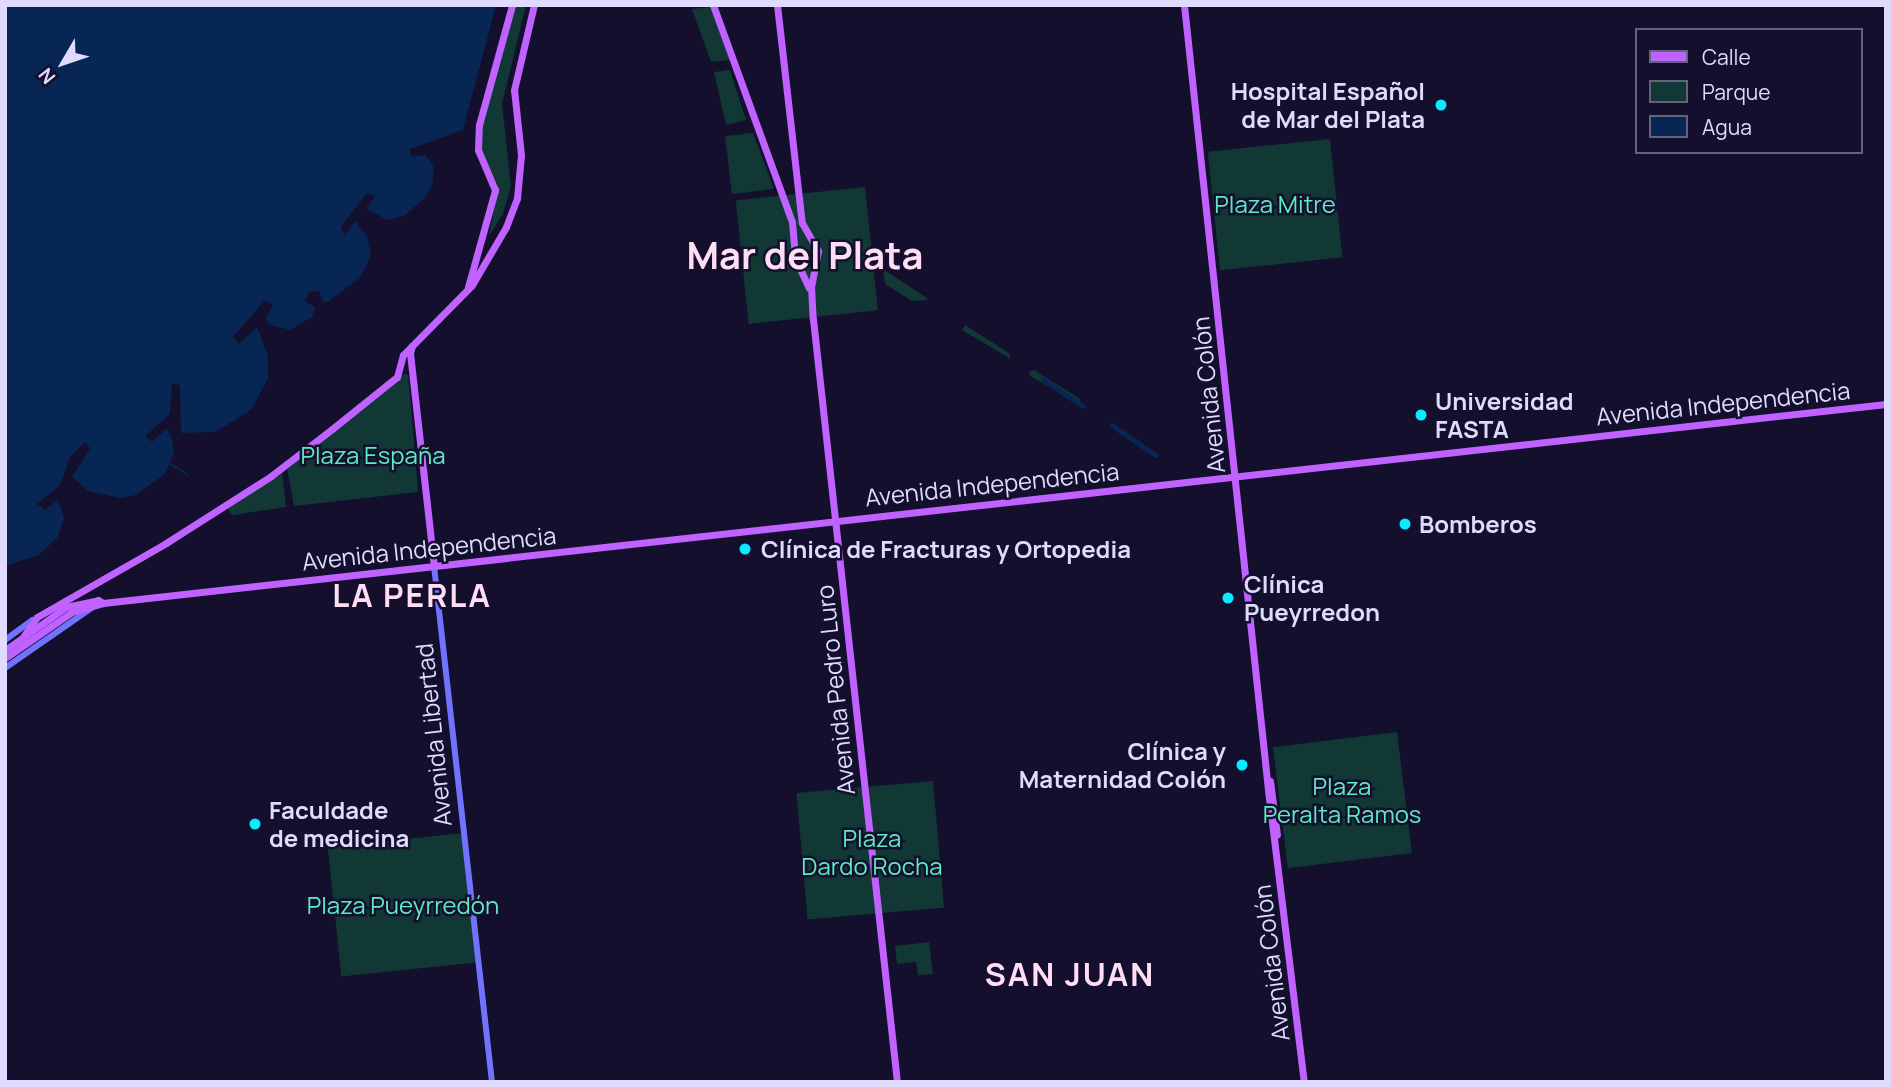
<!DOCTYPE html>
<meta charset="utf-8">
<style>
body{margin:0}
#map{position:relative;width:1891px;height:1087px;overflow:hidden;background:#130f2d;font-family:Manrope,sans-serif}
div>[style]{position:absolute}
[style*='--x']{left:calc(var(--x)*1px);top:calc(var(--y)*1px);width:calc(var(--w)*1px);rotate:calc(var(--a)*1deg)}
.green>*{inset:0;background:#113835;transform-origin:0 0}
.water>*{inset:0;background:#082653}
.stream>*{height:2px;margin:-1px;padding:0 1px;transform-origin:1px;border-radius:1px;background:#082653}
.canal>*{height:4.5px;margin:-2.25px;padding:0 2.25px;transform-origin:2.25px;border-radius:2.25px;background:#082653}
.secondary>*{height:6px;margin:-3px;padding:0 3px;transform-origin:3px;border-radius:3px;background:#7272ff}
.primary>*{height:7px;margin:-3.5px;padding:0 3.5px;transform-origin:3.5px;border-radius:3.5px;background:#c062ff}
.dots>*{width:19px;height:19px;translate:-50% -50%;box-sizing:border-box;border:4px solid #130f2d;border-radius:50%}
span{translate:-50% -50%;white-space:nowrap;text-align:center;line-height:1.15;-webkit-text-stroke:5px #130f2d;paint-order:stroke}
.poi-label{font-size:24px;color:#dedbff;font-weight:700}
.right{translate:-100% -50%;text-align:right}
.left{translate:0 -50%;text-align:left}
.park-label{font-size:24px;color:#5ceac3}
.street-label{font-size:24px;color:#dedbff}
.district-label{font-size:32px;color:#ffddf4;font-weight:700;letter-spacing:2px}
.town-label{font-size:38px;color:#ffddf4;font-weight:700}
.frame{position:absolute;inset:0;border:7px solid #dedbff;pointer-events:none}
.legend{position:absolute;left:1635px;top:28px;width:228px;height:126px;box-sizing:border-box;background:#130f2d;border:2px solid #646181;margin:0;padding:9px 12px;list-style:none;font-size:21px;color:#dedbff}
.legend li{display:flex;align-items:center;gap:14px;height:35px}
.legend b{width:35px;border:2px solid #646181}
.north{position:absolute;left:28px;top:28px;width:70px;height:70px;-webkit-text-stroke:5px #130f2d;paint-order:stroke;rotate:231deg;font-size:19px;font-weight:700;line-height:28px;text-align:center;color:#dedbff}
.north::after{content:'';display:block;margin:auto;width:24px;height:32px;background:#dedbff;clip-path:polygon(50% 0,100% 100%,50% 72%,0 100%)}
</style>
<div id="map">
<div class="green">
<div style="clip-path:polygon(515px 5px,526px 5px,502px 104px,511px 186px,503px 214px,489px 236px,498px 189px,481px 152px,482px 127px)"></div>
<div style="clip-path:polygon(711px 7px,730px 60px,711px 62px,692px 9px)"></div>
<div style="clip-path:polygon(730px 70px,746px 120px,726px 125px,714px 72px)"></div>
<div style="clip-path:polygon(753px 133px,774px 189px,732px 194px,725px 136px)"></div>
<div style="left:1330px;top:139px;width:119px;height:123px;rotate:84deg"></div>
<div style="left:865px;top:187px;width:124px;height:130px;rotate:84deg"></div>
<div style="clip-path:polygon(883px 269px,927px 298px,927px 300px,912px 301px,885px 284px)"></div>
<div style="clip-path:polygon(965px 325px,1009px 353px,1011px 359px,962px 330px)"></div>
<div style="clip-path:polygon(1034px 370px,1080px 399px,1080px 404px,1030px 376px,1029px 372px)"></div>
<div style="clip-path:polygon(404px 374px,408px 375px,410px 396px,418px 492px,294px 506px,287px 468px)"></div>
<div style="clip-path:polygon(282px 471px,286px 507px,233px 515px,229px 512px,228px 506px)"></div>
<div style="left:1397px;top:732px;width:122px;height:125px;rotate:83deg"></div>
<div style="left:933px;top:781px;width:127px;height:137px;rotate:85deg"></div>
<div style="left:464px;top:833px;width:130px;height:137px;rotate:84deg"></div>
<div style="clip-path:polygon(929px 942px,933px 974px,918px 975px,916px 962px,897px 964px,895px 946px)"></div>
</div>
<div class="water">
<div style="clip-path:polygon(5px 5px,496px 5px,463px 130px,410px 149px,411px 157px,425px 155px,433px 165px,433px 182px,425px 198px,404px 216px,387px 220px,366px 208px,375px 196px,367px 193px,341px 227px,345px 236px,355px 221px,367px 236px,371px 256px,360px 278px,329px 301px,323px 302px,319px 291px,309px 292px,305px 301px,315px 307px,312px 317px,290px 330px,268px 324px,266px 318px,273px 305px,265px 300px,233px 337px,239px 344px,257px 327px,268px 356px,268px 379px,251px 410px,215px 432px,181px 433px,180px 385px,172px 384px,170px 414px,145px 436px,152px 442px,167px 428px,171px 436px,174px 453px,165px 474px,136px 495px,120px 498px,88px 491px,72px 477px,90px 448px,85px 442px,70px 457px,60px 485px,37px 504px,45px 510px,58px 500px,64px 518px,58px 537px,39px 555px,5px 566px)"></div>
</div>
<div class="stream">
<div style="--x:171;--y:464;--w:20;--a:33"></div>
</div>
<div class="canal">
<div style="--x:1043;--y:379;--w:48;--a:34"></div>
<div style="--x:1112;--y:425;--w:53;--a:34.3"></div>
</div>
<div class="secondary">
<div style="--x:434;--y:566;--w:519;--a:83.59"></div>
<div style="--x:5;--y:640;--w:34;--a:-36"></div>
<div style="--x:5;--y:668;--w:107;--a:-34.7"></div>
</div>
<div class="primary">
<div style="--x:713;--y:5;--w:231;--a:70"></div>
<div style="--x:792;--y:222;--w:36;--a:85"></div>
<div style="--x:795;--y:258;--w:33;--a:65"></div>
<div style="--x:777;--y:5;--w:219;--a:83.5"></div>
<div style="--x:802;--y:223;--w:32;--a:60"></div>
<div style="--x:818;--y:251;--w:36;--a:101"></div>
<div style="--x:811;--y:286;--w:33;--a:87"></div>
<div style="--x:813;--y:319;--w:768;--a:83.72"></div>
<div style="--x:1184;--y:5;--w:789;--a:83.89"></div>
<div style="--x:1268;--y:790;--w:294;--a:83"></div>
<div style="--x:468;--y:287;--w:101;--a:-74.4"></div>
<div style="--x:495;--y:190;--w:43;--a:-113"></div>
<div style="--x:478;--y:150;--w:25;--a:-88"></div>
<div style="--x:479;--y:125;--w:124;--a:-74.6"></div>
<div style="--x:412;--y:346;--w:7;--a:106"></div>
<div style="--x:410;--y:353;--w:214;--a:83.6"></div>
<div style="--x:23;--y:637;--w:24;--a:-55"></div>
<div style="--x:37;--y:617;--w:149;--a:-29.8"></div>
<div style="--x:166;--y:543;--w:125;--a:-32.5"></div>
<div style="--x:271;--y:476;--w:77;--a:-37.6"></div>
<div style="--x:332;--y:429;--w:83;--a:-38.7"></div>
<div style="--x:397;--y:377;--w:23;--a:-75"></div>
<div style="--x:403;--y:355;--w:98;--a:-45.4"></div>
<div style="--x:472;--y:285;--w:67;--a:-59.6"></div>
<div style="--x:506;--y:227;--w:31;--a:-69"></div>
<div style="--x:517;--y:198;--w:43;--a:-84.7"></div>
<div style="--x:521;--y:155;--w:65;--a:-96.1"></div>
<div style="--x:514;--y:90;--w:87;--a:-76.8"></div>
<div style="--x:5;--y:650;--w:75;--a:-35.2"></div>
<div style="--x:66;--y:607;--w:33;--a:-12"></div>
<div style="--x:98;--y:600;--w:6;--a:31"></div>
<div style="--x:5;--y:658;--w:81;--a:-34.5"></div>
<div style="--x:72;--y:612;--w:32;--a:-16"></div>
<div style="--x:103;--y:603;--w:1794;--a:-6.37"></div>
<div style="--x:1270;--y:781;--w:54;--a:82.6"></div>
</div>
<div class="dots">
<div style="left:1441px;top:105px;background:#07edff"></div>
<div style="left:1421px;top:415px;background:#07edff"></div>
<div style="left:1405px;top:524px;background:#07edff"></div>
<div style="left:745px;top:549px;background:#07edff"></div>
<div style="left:1228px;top:598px;background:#07edff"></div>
<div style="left:1242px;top:765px;background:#07edff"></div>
<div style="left:255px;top:824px;background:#07edff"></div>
</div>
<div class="poi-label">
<span class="right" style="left:1425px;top:105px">Hospital Español<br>de Mar del Plata</span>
<span class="left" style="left:1435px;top:415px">Universidad<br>FASTA</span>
<span class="left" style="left:1419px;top:524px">Bomberos</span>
<span class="left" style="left:761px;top:549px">Clínica de Fracturas y Ortopedia</span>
<span class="left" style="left:1244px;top:598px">Clínica<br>Pueyrredon</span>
<span class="right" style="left:1226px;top:765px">Clínica y<br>Maternidad Colón</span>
<span class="left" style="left:269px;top:824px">Faculdade<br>de medicina</span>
</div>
<div class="park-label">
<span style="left:1275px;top:204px">Plaza Mitre</span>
<span style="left:373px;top:455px">Plaza España</span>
<span style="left:1342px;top:800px">Plaza<br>Peralta Ramos</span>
<span style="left:872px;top:852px">Plaza<br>Dardo Rocha</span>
<span style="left:403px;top:905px">Plaza Pueyrredón</span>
</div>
<div class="street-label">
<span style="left:1208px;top:395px;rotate:-96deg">Avenida Colón</span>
<span style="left:1723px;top:403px;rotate:-6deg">Avenida Independencia</span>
<span style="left:992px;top:484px;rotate:-6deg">Avenida Independencia</span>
<span style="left:429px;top:548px;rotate:-6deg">Avenida Independencia</span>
<span style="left:835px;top:690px;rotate:-96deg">Avenida Pedro Luro</span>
<span style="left:433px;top:735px;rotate:-96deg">Avenida Libertad</span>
<span style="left:1271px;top:963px;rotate:-97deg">Avenida Colón</span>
</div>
<div class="district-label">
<span style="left:412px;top:595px">LA PERLA</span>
<span style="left:1070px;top:974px">SAN JUAN</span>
</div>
<div class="town-label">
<span style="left:805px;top:255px">Mar del Plata</span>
</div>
<div class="frame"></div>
<ul class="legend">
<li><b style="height:9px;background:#c062ff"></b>Calle</li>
<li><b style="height:19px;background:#113835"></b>Parque</li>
<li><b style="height:19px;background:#082653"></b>Agua</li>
</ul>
<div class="north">N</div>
</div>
